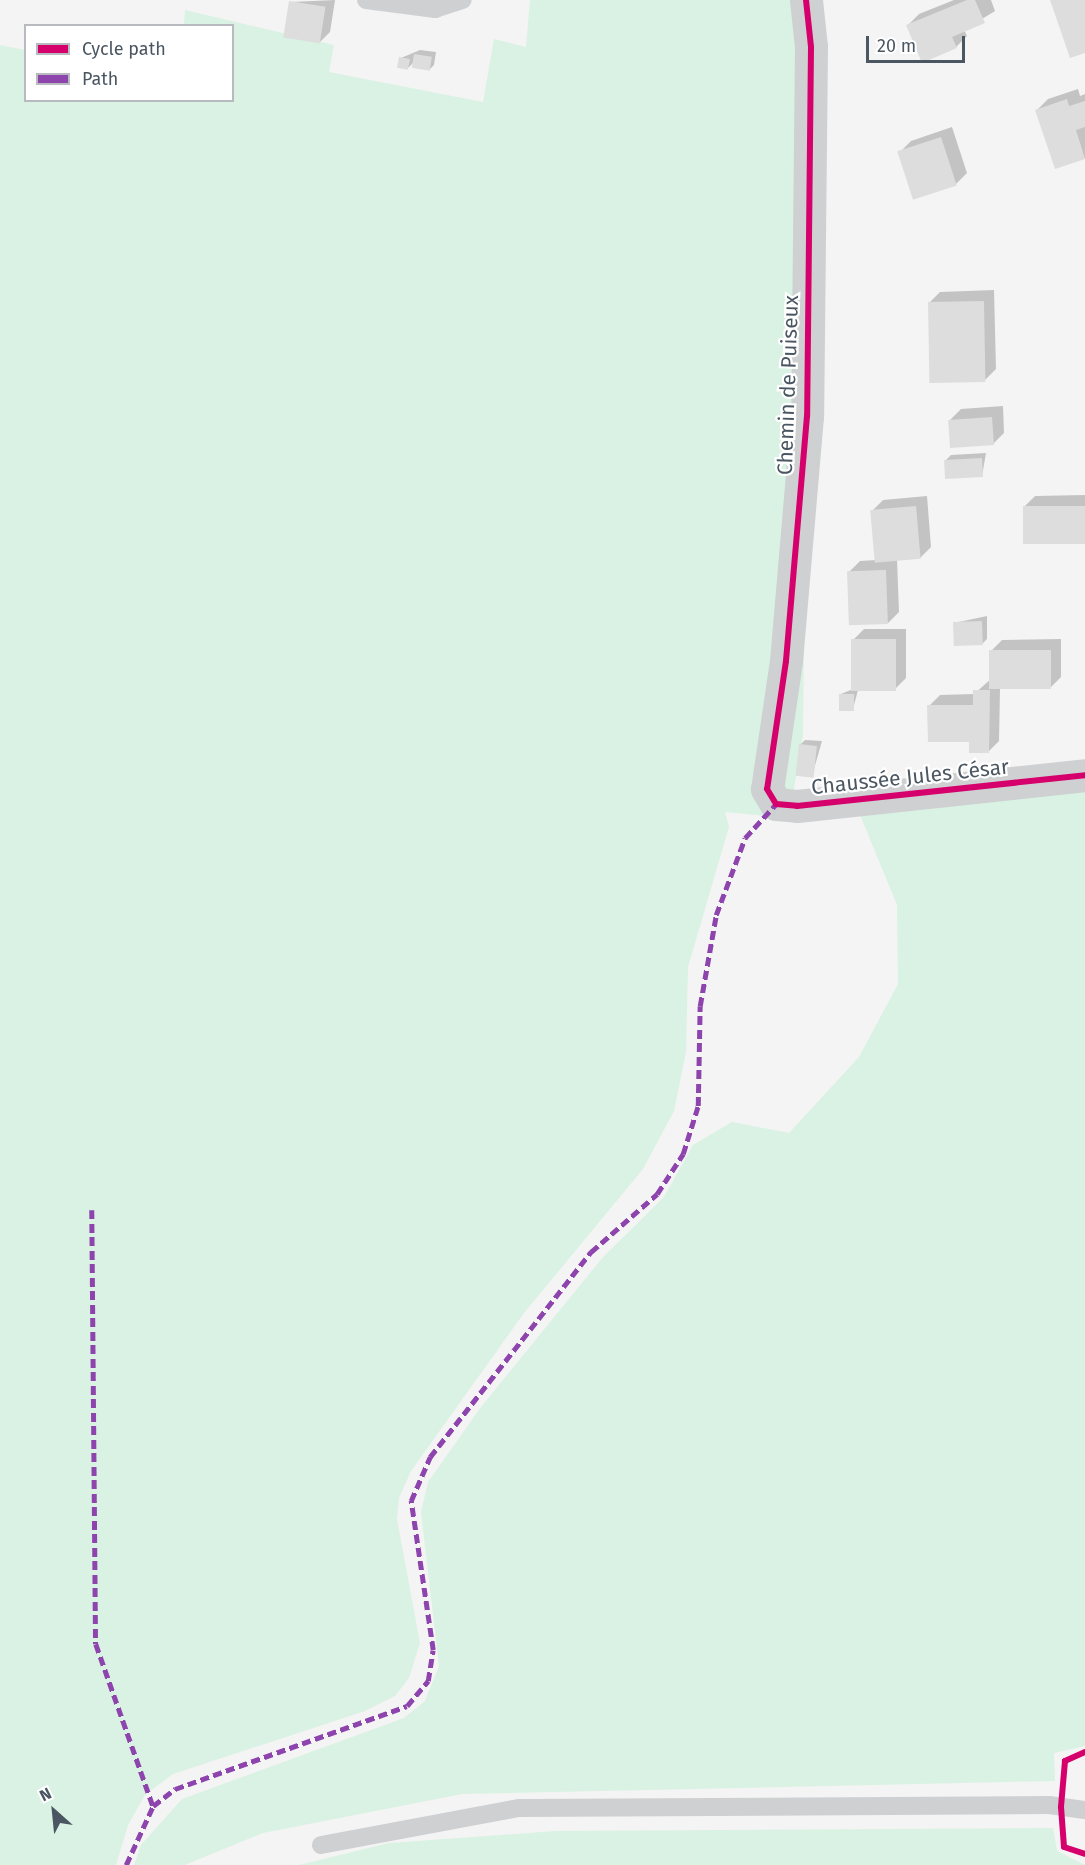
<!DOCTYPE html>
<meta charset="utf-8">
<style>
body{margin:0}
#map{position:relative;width:1085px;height:1865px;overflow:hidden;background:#f4f4f4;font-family:"Fira Sans",sans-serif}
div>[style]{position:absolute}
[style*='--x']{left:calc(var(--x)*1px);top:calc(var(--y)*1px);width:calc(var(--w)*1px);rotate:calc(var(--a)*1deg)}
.green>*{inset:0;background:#d9f2e3}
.shadow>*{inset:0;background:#0003}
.building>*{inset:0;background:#ddddde;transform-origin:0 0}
.lane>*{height:18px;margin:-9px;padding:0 9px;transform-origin:9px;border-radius:9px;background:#ced0d2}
.street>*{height:33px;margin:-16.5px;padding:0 16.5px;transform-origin:16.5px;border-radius:16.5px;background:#ced0d2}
.quiet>*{height:4.5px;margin-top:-2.25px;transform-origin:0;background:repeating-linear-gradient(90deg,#8e44ad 0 9px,transparent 0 13.5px)}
.cycleway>*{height:6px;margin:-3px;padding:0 3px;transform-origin:3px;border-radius:3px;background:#d6006c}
span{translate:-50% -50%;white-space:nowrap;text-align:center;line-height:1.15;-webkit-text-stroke:4.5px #fff;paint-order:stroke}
.street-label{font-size:21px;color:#4a5661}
.legend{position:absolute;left:24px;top:24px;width:210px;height:78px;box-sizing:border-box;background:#fff;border:2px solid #b7bbc0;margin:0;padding:8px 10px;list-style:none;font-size:18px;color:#4a5661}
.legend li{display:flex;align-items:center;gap:12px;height:30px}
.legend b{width:30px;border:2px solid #b7bbc0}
.north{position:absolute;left:24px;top:1781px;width:60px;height:60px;-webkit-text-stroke:4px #fff;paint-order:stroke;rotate:333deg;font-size:16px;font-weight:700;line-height:24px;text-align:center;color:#4a5661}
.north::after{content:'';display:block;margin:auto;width:21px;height:27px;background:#4a5661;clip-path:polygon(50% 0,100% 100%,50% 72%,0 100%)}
.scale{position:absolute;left:866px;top:36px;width:99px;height:27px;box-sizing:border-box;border:3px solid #4a5661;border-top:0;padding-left:8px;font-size:18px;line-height:21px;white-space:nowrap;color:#4a5661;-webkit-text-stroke:4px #fff;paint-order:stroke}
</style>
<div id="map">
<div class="green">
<div style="clip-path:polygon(530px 0,810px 0,803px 735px,789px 818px,725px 812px,729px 827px,688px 967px,686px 1052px,674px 1111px,643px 1169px,524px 1313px,411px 1471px,399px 1498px,397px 1519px,420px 1643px,409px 1678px,395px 1696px,365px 1711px,173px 1774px,145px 1795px,128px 1825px,116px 1865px,0 1865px,0 45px,25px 50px,26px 100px,232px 100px,232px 26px,184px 25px,185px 10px,334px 45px,329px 72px,483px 102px,494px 39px,526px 47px)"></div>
<div style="clip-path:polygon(1085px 787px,1085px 1746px,1054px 1753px,1055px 1781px,462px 1794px,263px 1833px,185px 1865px,134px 1865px,141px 1845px,182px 1799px,404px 1718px,425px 1701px,439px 1666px,421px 1512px,428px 1482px,481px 1407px,603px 1257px,664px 1197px,693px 1145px,732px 1122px,789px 1133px,859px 1057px,898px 984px,897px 905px,858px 810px)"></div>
<div style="clip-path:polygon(1053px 1828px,1057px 1851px,1085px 1865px,299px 1865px,389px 1843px,556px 1831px)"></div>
</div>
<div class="shadow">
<div style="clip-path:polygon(335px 0,330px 32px,319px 43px,291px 2px)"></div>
<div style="clip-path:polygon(954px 0,991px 0,995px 11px,964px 30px,967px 36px,956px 47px,908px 25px,919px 14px)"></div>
<div style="clip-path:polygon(420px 50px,436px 52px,434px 65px,429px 70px,414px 62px,408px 68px,401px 58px)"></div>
<div style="clip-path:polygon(1078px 89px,1080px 96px,1085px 94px,1085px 158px,1056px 168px,1037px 110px,1048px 99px)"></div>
<div style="clip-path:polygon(952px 127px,967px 173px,956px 184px,900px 152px,911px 141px)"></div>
<div style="clip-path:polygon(994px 290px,996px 369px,985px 380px,929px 303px,940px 292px)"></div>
<div style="clip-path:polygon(1003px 406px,1004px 433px,993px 444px,950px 420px,961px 409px)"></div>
<div style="clip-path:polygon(986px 453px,982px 476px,945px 461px,951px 455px)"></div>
<div style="clip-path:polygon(1085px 495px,1085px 543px,1024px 507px,1035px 496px)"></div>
<div style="clip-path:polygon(927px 496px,931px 547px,920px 558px,897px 559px,899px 612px,888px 623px,849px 572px,860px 561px,876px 560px,872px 511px,883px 500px)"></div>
<div style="clip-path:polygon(987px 616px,987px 639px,982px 644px,954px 623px)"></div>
<div style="clip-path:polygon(864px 629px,906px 629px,906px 678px,895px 689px,858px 690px,853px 709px,841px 694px,853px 689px,853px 640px)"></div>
<div style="clip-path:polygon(1061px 639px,1061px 677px,1050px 688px,1000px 689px,999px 741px,988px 752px,929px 706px,940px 695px,974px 694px,991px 679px,991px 651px,1002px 640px)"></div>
<div style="clip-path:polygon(805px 740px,822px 741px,812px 776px,800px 745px)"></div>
</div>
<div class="building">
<div style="clip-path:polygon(967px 0,975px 0,985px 23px,952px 37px,957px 48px,922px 63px,906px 25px)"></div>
<div style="clip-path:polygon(1050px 0,1085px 0,1085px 53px,1070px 58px)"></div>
<div style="left:289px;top:1px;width:37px;height:37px;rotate:9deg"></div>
<div style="left:414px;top:54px;width:18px;height:14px;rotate:9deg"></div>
<div style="left:399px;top:57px;width:11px;height:11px;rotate:10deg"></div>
<div style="clip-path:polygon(1067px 99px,1069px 106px,1085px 101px,1085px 127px,1076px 130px,1085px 159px,1055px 169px,1035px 110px)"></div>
<div style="left:941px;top:137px;width:51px;height:46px;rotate:72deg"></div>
<div style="left:984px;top:301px;width:81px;height:56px;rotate:89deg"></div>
<div style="left:992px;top:417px;width:28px;height:44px;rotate:86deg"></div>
<div style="left:982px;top:458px;width:19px;height:38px;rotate:87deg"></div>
<div style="left:916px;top:506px;width:53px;height:46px;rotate:85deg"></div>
<div style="left:1085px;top:506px;width:38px;height:62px;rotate:90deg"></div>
<div style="left:886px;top:570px;width:54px;height:39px;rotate:88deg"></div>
<div style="left:982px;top:621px;width:24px;height:29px;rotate:88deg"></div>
<div style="left:851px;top:639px;width:45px;height:52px"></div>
<div style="left:1051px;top:650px;width:39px;height:62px;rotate:90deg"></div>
<div style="clip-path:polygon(973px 690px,990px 690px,989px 753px,969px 753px,969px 742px,928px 742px,927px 705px,973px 705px)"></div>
<div style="left:839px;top:694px;width:15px;height:17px"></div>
<div style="left:799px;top:744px;width:18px;height:32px;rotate:6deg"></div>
</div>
<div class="lane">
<div style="--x:366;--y:0;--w:70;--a:7.4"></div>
<div style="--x:435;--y:9;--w:29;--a:-18"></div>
<div style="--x:321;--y:1845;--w:201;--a:-10.6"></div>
<div style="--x:519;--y:1808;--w:530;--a:-0.32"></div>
<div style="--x:1049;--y:1805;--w:36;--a:8"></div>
</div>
<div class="street">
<div style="--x:806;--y:0;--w:47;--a:83.9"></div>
<div style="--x:811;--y:47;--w:369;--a:90.6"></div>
<div style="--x:807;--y:416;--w:246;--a:94.9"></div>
<div style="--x:786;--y:661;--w:129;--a:98.4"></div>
<div style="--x:767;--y:789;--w:17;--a:59"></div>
<div style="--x:776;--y:804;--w:21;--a:5"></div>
<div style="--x:797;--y:806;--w:290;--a:-6.1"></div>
</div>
<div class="quiet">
<div style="--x:92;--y:1210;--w:434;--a:89.5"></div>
<div style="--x:96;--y:1644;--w:172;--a:70.6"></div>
<div style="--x:126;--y:1865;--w:65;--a:-65.4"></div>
<div style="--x:153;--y:1806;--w:28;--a:-38"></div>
<div style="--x:175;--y:1789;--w:246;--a:-19.7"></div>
<div style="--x:407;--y:1706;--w:33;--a:-50"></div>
<div style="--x:428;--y:1681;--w:31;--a:-81"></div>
<div style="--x:433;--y:1650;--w:151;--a:-98.4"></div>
<div style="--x:411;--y:1501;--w:48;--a:-66.6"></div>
<div style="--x:430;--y:1457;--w:261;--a:-51.9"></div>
<div style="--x:591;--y:1252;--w:88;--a:-41.3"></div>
<div style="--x:657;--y:1194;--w:48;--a:-57"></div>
<div style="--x:683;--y:1154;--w:50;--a:-72.6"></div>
<div style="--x:698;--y:1106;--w:100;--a:-88.9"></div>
<div style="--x:700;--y:1006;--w:92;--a:-80"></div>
<div style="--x:716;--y:915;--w:82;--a:-69.4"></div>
<div style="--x:745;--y:838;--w:46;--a:-47.6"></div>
</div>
<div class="cycleway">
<div style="--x:806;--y:0;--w:47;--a:83.9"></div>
<div style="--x:811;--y:47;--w:369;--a:90.6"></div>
<div style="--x:807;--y:416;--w:246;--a:94.9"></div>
<div style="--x:786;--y:661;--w:129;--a:98.4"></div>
<div style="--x:767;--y:789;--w:17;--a:59"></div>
<div style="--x:776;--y:804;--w:21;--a:5"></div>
<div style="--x:797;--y:806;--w:290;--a:-6.1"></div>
<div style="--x:1085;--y:1752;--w:22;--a:156"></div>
<div style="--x:1065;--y:1761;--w:46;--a:95"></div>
<div style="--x:1061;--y:1807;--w:40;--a:85.7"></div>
<div style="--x:1064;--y:1847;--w:22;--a:18"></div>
</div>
<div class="street-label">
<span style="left:788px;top:385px;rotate:-88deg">Chemin de Puiseux</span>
<span style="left:910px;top:777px;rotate:-6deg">Chaussée Jules César</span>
</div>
<ul class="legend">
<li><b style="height:8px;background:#d6006c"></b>Cycle path</li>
<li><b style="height:8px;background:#8e44ad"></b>Path</li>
</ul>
<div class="north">N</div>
<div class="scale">20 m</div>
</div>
